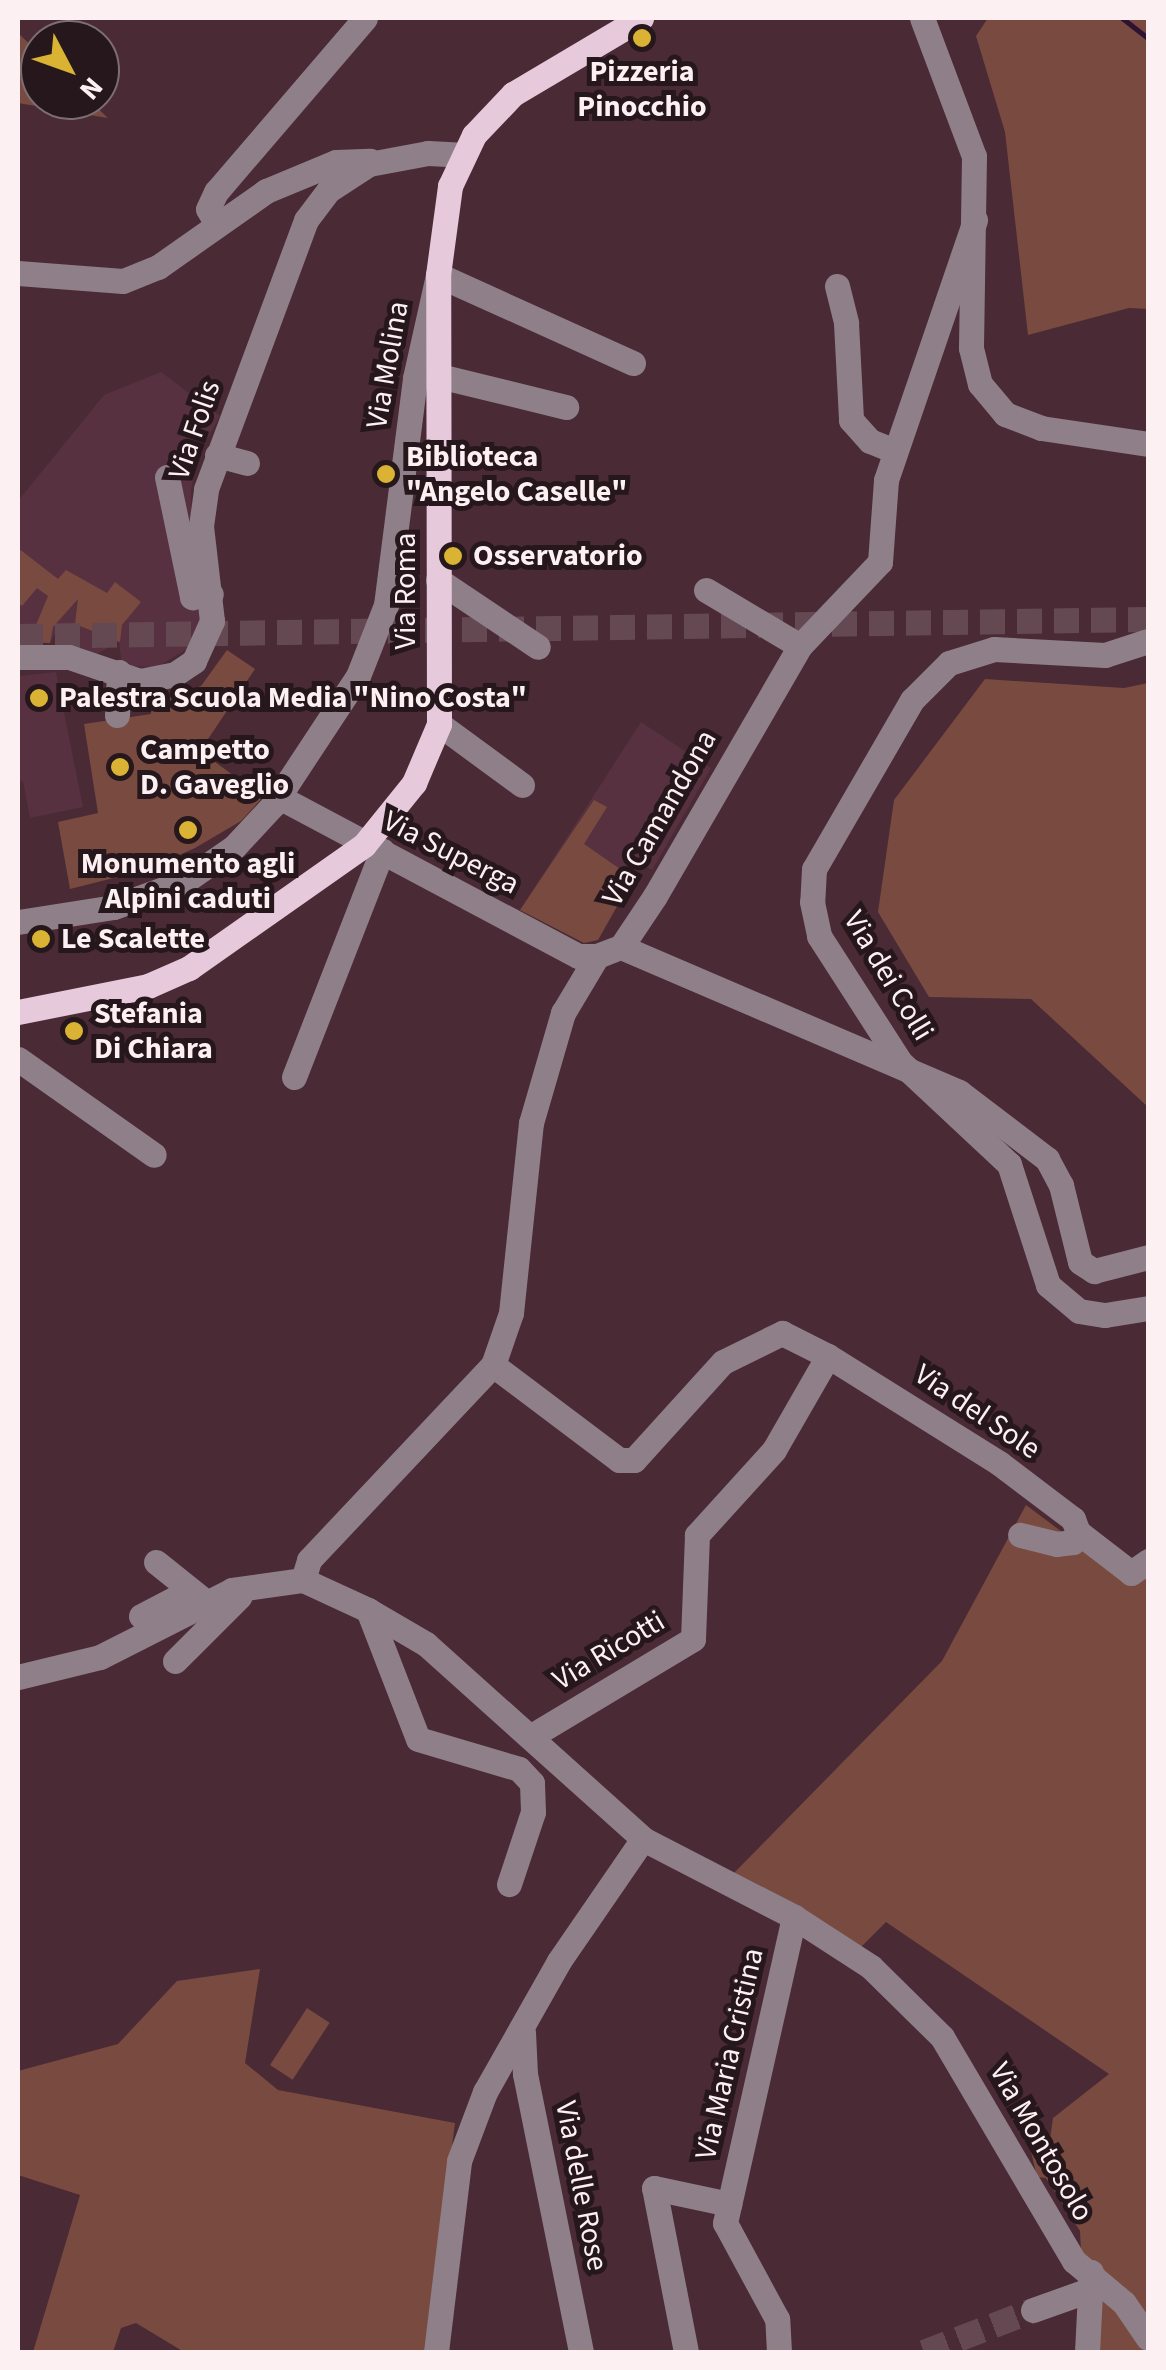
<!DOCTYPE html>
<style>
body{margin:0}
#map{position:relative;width:1166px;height:2370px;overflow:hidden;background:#492a35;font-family:"Source Sans 3",sans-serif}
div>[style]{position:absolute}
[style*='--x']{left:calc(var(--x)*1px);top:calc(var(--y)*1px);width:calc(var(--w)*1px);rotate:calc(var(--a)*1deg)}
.built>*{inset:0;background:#57313f}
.green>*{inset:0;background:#794b40;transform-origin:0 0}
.stream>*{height:5px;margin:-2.5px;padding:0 2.5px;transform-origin:2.5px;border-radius:2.5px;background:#2d1232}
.minor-tunnel>*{height:25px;margin-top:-12.5px;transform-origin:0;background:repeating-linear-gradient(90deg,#644852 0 25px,transparent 0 37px)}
.major-tunnel>*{height:25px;margin-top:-12.5px;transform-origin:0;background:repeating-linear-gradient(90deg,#644852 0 25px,transparent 0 37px)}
.minor>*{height:25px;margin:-12.5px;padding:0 12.5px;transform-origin:12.5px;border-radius:12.5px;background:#8e7f88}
.major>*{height:25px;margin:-12.5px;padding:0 12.5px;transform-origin:12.5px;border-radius:12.5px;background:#e7c9dc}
.dots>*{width:28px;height:28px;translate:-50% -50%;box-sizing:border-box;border:5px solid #26171c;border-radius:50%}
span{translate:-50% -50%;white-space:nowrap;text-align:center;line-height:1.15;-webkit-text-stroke:10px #26171c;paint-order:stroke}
.poi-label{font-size:30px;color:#fdf0f3;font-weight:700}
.left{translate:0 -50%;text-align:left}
.street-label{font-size:30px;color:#fdf0f3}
.frame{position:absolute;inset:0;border:20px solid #fdf0f3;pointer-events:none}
.north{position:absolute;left:20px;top:20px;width:100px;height:100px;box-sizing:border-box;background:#26171c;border:2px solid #7c6e72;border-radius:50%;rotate:131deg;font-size:28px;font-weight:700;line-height:40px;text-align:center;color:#fdf0f3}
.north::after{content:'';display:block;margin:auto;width:35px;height:45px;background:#dab334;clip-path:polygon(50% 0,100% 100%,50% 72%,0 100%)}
</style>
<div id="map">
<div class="built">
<div style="clip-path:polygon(161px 372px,220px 416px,198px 455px,191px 490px,192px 609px,201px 611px,199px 631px,187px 649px,157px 667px,122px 666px,119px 642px,97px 654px,68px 646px,65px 634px,56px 632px,50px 643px,18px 644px,18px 501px,104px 395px)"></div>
<div style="clip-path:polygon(56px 672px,83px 807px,30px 818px,23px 781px,18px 782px,18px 676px)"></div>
<div style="clip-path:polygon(641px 722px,711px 768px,652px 870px,641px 864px,598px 940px,584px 943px,520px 910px)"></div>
</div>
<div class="green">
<div style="clip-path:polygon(988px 18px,1148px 18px,1148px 309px,1129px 308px,1028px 335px,1005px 132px,976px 36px)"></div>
<div style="clip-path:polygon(18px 33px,40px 54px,40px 100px,89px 100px,108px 118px,18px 103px)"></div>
<div style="clip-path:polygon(18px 548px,58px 579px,66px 570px,107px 593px,115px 582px,141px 602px,122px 625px,120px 642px,75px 624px,78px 599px,53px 627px,50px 643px,29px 642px,48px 596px,37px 588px,22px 606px,18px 603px)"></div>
<div style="clip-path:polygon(227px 650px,255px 669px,200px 751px,263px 797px,241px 821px,195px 848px,145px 870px,70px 889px,58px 822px,98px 813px,84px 724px,151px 714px,150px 705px,201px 686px)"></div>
<div style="clip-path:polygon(985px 679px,1124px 688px,1148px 683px,1148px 1107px,1031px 999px,929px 997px,878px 912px,894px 800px)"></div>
<div style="clip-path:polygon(594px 800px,607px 807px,584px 844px,633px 878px,598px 940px,584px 943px,520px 910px)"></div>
<div style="clip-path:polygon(1026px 1505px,1129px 1582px,1148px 1566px,1148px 2352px,1086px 2352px,1080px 2231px,1046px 2178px,1037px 2177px,1029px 2143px,1050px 2139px,1053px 2118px,1109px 2074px,886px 1922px,861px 1947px,734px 1873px,942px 1661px)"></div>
<div style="clip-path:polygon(260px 1969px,245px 2063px,278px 2090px,455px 2123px,425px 2352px,184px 2352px,136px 2323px,121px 2328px,113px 2352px,33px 2352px,80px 2195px,18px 2175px,18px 2071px,118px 2044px,177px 1981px)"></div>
<div style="left:307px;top:2008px;width:27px;height:68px;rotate:33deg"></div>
</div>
<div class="stream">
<div style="--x:1122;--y:18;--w:33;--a:38"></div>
</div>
<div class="minor-tunnel">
<div style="--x:924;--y:2352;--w:117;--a:-21.1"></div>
</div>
<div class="major-tunnel">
<div style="--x:18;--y:636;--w:1130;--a:-0.86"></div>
</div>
<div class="minor">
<div style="--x:922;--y:18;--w:147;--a:69.4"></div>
<div style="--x:974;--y:156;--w:192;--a:90.9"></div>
<div style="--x:971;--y:348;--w:37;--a:76"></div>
<div style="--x:980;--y:384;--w:39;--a:50"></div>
<div style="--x:1005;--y:414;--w:39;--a:21"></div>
<div style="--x:1041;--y:428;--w:108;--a:8.5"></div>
<div style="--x:217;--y:225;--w:18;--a:-119"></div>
<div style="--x:208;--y:209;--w:19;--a:-65"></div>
<div style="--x:216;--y:192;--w:229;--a:-49.4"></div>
<div style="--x:18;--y:273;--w:105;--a:4.4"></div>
<div style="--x:123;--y:281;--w:38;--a:-22"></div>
<div style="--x:158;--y:267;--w:132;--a:-35.1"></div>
<div style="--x:266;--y:191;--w:76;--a:-22.5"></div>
<div style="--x:336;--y:162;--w:34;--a:-2"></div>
<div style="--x:837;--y:286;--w:38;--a:76"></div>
<div style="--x:846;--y:323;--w:97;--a:87"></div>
<div style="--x:851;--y:420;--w:28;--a:48"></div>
<div style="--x:870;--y:441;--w:27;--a:22"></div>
<div style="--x:439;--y:376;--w:131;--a:13.7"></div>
<div style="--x:217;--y:455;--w:31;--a:15"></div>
<div style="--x:167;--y:477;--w:123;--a:78.2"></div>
<div style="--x:192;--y:597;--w:19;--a:-9"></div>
<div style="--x:438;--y:580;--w:120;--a:33.8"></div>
<div style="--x:706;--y:590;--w:109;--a:30.8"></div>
<div style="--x:1148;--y:641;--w:45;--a:162"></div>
<div style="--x:1105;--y:655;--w:111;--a:-176.9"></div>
<div style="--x:994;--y:649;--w:47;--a:162.7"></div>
<div style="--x:949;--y:663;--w:52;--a:135"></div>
<div style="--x:912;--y:700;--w:195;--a:120.1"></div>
<div style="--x:814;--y:869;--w:33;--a:93"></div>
<div style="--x:812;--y:902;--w:35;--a:78"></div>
<div style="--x:819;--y:936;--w:151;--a:57.2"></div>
<div style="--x:901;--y:1063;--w:148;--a:43.1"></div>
<div style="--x:1009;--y:1164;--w:127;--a:72.1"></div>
<div style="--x:1048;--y:1285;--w:40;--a:40"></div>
<div style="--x:1079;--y:1311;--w:26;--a:9"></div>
<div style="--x:1105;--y:1315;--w:44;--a:-9.2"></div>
<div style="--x:18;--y:657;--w:51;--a:0"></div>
<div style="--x:69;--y:657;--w:75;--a:18.7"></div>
<div style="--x:140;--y:681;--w:36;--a:-11"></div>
<div style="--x:175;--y:674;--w:23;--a:-34"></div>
<div style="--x:194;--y:661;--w:44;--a:-65.8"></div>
<div style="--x:212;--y:621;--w:96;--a:-96.6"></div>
<div style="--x:201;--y:526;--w:37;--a:-82"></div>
<div style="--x:206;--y:489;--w:287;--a:-69.6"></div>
<div style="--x:306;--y:220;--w:38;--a:-53"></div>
<div style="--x:329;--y:190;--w:48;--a:-33"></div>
<div style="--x:369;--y:164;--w:60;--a:-10.6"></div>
<div style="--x:428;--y:153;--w:34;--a:3"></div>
<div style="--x:117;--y:715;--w:43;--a:-87.3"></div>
<div style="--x:439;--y:724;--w:103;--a:36.3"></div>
<div style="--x:279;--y:797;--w:339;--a:28"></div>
<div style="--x:578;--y:956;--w:19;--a:0"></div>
<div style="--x:18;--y:922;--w:97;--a:-8.9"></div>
<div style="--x:114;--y:907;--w:76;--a:-20.1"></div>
<div style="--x:185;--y:881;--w:60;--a:-34.8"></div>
<div style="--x:234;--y:847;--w:57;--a:-47.1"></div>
<div style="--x:273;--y:805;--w:154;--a:-56.6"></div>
<div style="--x:358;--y:676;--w:76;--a:-68.5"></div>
<div style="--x:386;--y:605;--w:229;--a:-82.7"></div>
<div style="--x:415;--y:378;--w:106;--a:-77.4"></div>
<div style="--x:438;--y:275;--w:214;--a:24.3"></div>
<div style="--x:621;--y:947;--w:368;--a:23.2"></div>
<div style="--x:959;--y:1092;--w:111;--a:37.3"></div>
<div style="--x:1047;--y:1159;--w:30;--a:62"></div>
<div style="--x:1061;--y:1185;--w:79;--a:76.1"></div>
<div style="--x:1080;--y:1262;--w:17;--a:33"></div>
<div style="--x:1094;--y:1271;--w:56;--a:-14.5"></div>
<div style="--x:18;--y:1059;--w:166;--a:35.2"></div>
<div style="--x:294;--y:1077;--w:243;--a:-68.7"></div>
<div style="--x:828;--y:1356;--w:202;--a:32"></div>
<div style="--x:999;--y:1463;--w:93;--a:37.1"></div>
<div style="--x:1073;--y:1519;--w:14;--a:69"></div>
<div style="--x:1078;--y:1532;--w:11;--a:117"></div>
<div style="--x:1073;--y:1542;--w:16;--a:173"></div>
<div style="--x:1057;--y:1544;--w:38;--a:-166"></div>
<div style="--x:493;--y:1365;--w:158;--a:37"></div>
<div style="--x:619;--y:1460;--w:15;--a:0"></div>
<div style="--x:634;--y:1460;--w:132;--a:-47.8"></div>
<div style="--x:723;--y:1362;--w:66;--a:-26.2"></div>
<div style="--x:782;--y:1333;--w:51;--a:26.6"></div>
<div style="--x:828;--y:1356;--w:108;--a:119.9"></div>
<div style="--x:774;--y:1450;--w:115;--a:132.2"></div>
<div style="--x:697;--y:1535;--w:104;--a:92.2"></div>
<div style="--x:693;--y:1639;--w:187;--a:149"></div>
<div style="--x:1078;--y:1532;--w:67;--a:37.7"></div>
<div style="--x:1131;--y:1573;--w:21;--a:-35"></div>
<div style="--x:156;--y:1562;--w:64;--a:38.7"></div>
<div style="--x:303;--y:1580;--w:21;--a:-73"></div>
<div style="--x:309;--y:1560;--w:268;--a:-46.7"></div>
<div style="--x:493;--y:1365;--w:55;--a:-70.9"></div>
<div style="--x:511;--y:1313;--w:191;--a:-84"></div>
<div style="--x:531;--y:1123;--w:115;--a:-73.8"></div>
<div style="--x:563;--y:1013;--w:66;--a:-59.2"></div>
<div style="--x:597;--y:956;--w:26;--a:-21"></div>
<div style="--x:621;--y:947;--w:61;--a:-56.3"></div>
<div style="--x:655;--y:896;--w:289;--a:-59.9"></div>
<div style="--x:800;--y:646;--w:116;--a:-46.4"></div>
<div style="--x:880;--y:562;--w:82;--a:-85.8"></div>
<div style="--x:886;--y:480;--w:275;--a:-71.1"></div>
<div style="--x:368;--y:1610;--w:138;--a:68.8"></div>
<div style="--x:418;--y:1739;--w:105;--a:16.5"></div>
<div style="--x:519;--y:1769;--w:19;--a:47"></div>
<div style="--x:532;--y:1783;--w:29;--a:88"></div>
<div style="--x:533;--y:1812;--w:76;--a:108.4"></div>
<div style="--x:141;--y:1616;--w:56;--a:-27.5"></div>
<div style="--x:175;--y:1661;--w:91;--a:-45"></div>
<div style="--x:18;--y:1677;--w:84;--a:-13.7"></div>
<div style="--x:100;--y:1657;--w:148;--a:-26.9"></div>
<div style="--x:232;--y:1590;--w:72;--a:-8"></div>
<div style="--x:303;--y:1580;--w:72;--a:24.8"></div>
<div style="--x:368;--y:1610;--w:67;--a:30.4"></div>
<div style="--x:426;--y:1644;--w:292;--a:41.9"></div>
<div style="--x:643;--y:1839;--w:170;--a:27.3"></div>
<div style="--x:794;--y:1917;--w:92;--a:33"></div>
<div style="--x:871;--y:1967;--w:100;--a:44.6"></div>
<div style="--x:942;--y:2037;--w:260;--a:59.5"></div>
<div style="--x:1074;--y:2261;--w:65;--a:40"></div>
<div style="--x:1124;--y:2303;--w:42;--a:55.6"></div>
<div style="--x:523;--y:2032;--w:42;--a:87.3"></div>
<div style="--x:525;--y:2074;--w:284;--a:78.6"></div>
<div style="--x:1033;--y:2310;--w:63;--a:-19.6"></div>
<div style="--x:436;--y:2352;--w:192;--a:-83.1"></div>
<div style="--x:459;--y:2161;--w:74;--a:-69.4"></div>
<div style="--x:485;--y:2092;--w:150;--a:-60.5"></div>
<div style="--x:559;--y:1961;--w:148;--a:-55.5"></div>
<div style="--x:686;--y:2352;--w:167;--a:-101"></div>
<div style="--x:654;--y:2188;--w:77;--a:12"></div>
<div style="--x:779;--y:2352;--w:33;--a:-93"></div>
<div style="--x:777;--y:2319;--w:109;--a:-118.4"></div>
<div style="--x:725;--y:2223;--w:314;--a:-77.3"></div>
<div style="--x:1087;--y:2352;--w:80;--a:-87.1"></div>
</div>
<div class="major">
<div style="--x:18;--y:1012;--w:133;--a:-11.3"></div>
<div style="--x:148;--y:986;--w:45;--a:-23.7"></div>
<div style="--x:189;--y:968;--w:214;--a:-35.1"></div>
<div style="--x:364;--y:845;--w:80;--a:-51.1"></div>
<div style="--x:414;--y:783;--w:64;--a:-67"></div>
<div style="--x:439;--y:724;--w:449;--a:-90.1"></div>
<div style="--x:438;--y:275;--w:90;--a:-82.3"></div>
<div style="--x:450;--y:186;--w:56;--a:-64.8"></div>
<div style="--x:474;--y:135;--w:57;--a:-46.4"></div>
<div style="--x:513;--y:94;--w:149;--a:-30.7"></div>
</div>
<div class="dots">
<div style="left:642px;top:38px;background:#dab334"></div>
<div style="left:386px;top:474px;background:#dab334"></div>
<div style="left:453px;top:556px;background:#dab334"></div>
<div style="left:39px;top:698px;background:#dab334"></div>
<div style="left:120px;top:767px;background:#dab334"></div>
<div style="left:188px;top:830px;background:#dab334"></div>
<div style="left:41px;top:939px;background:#dab334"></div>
<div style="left:74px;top:1031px;background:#dab334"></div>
</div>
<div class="poi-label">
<span style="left:642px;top:89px">Pizzeria<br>Pinocchio</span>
<span class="left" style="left:406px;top:474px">Biblioteca<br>"Angelo Caselle"</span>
<span class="left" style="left:473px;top:556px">Osservatorio</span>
<span class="left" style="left:59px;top:698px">Palestra Scuola Media "Nino Costa"</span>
<span class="left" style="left:140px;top:767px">Campetto<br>D. Gaveglio</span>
<span style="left:188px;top:881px">Monumento agli<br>Alpini caduti</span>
<span class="left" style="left:61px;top:939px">Le Scalette</span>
<span class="left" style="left:94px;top:1031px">Stefania<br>Di Chiara</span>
</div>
<div class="street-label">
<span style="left:388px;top:365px;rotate:-80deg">Via Molina</span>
<span style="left:195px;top:430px;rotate:-71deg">Via Folis</span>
<span style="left:406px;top:591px;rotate:-90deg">Via Roma</span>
<span style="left:660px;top:818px;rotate:-60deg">Via Camandona</span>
<span style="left:451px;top:853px;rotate:27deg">Via Superga</span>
<span style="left:888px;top:976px;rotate:59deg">Via dei Colli</span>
<span style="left:977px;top:1412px;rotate:34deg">Via del Sole</span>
<span style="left:609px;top:1651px;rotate:-31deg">Via Ricotti</span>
<span style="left:730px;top:2054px;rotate:-77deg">Via Maria Cristina</span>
<span style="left:1041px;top:2142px;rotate:60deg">Via Montosolo</span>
<span style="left:581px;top:2186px;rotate:79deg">Via delle Rose</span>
</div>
<div class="frame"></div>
<div class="north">N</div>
</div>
